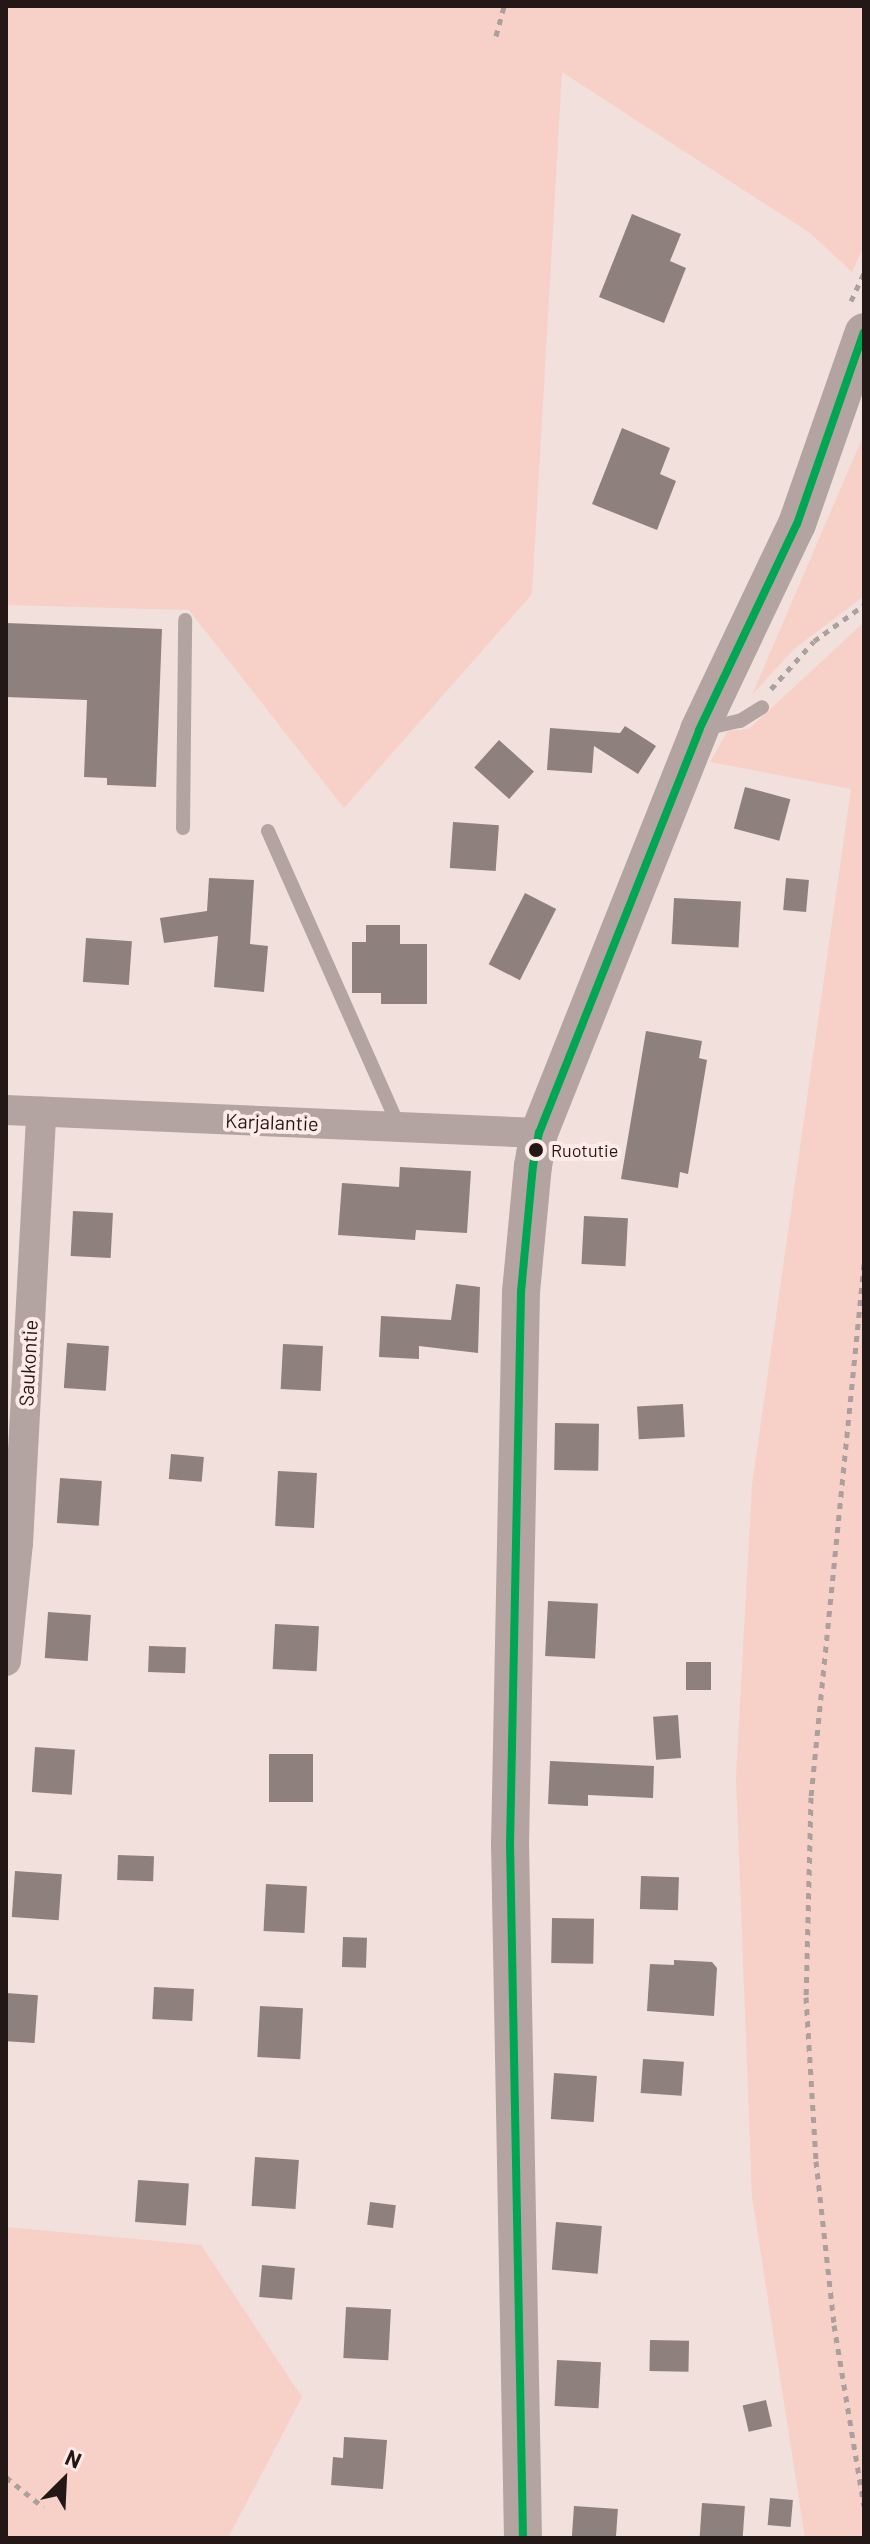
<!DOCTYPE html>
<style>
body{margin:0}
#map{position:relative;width:870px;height:2544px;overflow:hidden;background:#f2e0dc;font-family:Barlow,sans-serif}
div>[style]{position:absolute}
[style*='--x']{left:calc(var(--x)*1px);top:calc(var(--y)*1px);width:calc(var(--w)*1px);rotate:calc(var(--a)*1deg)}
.green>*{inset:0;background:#f7d0c8}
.building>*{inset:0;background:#8d807d;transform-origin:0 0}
.path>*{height:5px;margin-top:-2.5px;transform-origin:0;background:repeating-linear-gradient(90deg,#aca09e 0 6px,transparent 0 12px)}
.service>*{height:14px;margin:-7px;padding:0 7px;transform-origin:7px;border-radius:7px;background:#b3a4a2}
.minor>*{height:30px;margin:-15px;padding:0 15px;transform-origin:15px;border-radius:15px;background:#b3a4a2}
.tertiary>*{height:38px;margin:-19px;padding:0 19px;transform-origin:19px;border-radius:19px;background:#b3a4a2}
.bus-1>*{height:8px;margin:-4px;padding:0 4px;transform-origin:4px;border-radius:4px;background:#00a651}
.dots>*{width:22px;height:22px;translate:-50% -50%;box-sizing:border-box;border:4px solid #feebe7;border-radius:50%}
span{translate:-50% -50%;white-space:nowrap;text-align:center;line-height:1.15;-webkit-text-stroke:8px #feebe7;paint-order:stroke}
.bus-label{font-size:18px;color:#231816}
.left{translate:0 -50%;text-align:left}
.street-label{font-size:20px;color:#231816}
.frame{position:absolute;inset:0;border:8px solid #231816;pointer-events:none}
.north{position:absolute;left:24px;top:2440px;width:80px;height:80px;-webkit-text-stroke:6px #feebe7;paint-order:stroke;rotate:24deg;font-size:22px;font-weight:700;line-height:32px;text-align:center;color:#231816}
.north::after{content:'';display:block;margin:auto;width:28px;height:36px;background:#231816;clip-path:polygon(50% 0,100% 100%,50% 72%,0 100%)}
</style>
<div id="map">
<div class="green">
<div style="clip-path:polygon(6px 6px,864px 6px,864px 246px,852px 272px,810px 233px,562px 72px,532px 594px,344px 808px,189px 610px,6px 605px)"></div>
<div style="clip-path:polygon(864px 434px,864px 596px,794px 649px,752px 695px)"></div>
<div style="clip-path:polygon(864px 622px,864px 2538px,805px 2538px,752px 2197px,736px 1777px,752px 1485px,851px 789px,710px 762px,728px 731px,749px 729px)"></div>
<div style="clip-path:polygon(6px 2227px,201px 2245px,302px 2397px,228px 2538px,6px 2538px)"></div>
</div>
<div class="building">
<div style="clip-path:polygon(632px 214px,681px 234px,670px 261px,686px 268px,664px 323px,599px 297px)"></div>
<div style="clip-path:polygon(622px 428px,670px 448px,660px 474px,676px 481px,657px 530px,592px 504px)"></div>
<div style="clip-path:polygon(6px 623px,162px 629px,156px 787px,107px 785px,107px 778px,84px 777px,87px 700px,6px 697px)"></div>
<div style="clip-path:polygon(625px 726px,656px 746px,638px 774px,594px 746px,592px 773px,547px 770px,550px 728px,620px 733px)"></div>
<div style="left:499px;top:740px;width:47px;height:37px;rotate:42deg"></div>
<div style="left:745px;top:787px;width:47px;height:43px;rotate:15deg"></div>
<div style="left:453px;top:822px;width:46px;height:46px;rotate:4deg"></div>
<div style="clip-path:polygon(209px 878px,254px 880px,250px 944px,268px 946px,264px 992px,214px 987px,218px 936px,164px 943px,160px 918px,207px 911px)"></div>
<div style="left:786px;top:878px;width:23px;height:32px;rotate:5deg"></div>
<div style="left:525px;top:893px;width:35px;height:80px;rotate:27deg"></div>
<div style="left:674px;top:898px;width:67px;height:46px;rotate:3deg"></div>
<div style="clip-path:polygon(366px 925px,400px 925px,400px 944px,427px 944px,427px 1004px,381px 1004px,381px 993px,352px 993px,352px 942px,366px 942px)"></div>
<div style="left:86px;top:938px;width:46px;height:44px;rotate:4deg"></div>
<div style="clip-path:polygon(646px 1031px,702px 1041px,699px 1058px,707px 1060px,688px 1174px,680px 1172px,678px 1188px,621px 1179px)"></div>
<div style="clip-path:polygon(400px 1167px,471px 1171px,467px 1233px,416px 1230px,415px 1240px,338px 1235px,342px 1183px,399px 1187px)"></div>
<div style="left:73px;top:1211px;width:40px;height:45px;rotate:3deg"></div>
<div style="left:584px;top:1216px;width:44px;height:48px;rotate:3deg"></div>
<div style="clip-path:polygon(456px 1284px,480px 1287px,478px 1353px,419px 1346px,419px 1359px,379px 1357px,381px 1316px,451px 1320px)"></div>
<div style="left:67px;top:1343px;width:42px;height:45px;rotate:4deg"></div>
<div style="left:283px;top:1344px;width:40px;height:45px;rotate:3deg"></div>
<div style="left:683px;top:1404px;width:33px;height:46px;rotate:87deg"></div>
<div style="left:555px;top:1423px;width:44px;height:47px;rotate:1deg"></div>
<div style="left:171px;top:1454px;width:33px;height:25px;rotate:5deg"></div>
<div style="left:278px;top:1471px;width:39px;height:55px;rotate:3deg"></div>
<div style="left:60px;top:1478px;width:42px;height:45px;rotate:4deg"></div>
<div style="left:548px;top:1601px;width:50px;height:55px;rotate:3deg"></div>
<div style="left:48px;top:1612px;width:43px;height:46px;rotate:4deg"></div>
<div style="left:275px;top:1624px;width:44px;height:45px;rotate:3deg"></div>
<div style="left:149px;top:1646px;width:37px;height:26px;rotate:2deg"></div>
<div style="left:686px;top:1662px;width:25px;height:28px"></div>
<div style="left:678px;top:1715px;width:43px;height:25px;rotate:86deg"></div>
<div style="left:35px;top:1747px;width:40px;height:45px;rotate:4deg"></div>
<div style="left:269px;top:1754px;width:44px;height:48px"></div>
<div style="clip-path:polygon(550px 1761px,654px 1766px,653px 1798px,588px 1795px,588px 1806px,548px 1804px)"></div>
<div style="left:118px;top:1855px;width:36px;height:25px;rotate:2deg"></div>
<div style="left:15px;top:1871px;width:47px;height:46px;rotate:4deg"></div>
<div style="left:641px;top:1876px;width:38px;height:33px;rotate:2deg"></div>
<div style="left:266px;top:1884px;width:41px;height:47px;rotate:3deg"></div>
<div style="left:552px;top:1918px;width:42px;height:45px;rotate:1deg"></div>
<div style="left:343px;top:1937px;width:24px;height:30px;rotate:2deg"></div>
<div style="clip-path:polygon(674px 1960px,712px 1962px,717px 1968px,714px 2016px,647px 2011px,650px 1964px,674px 1965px)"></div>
<div style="left:154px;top:1987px;width:40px;height:32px;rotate:3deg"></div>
<div style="left:6px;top:1993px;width:32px;height:48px;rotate:4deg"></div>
<div style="left:260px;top:2006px;width:43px;height:51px;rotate:3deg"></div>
<div style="left:643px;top:2059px;width:41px;height:34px;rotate:4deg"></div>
<div style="left:554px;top:2073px;width:43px;height:46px;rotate:4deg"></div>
<div style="left:255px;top:2157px;width:44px;height:49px;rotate:4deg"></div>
<div style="left:138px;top:2180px;width:51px;height:42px;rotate:4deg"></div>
<div style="left:370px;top:2202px;width:26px;height:23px;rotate:7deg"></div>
<div style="left:556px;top:2222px;width:46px;height:48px;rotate:5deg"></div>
<div style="left:262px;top:2265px;width:33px;height:32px;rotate:5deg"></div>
<div style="left:346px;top:2307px;width:45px;height:51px;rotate:3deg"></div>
<div style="left:650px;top:2340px;width:39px;height:31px;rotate:1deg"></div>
<div style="left:557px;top:2360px;width:44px;height:46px;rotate:3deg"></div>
<div style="left:766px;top:2400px;width:27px;height:24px;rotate:77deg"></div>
<div style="clip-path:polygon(344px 2437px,387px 2440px,383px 2489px,331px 2485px,333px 2457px,343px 2458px)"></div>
<div style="left:770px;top:2498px;width:23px;height:27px;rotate:5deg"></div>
<div style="left:702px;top:2503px;width:43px;height:35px;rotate:4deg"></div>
<div style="left:574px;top:2506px;width:44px;height:32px;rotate:4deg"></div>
</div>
<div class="path">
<div style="--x:496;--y:36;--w:31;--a:-75"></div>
<div style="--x:851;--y:301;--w:31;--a:-65"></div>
<div style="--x:771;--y:689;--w:64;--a:-48.1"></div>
<div style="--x:814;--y:641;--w:62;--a:-35.8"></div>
<div style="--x:864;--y:1264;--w:536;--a:95.68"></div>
<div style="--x:811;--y:1797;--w:200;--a:91.4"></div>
<div style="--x:806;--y:1997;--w:164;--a:86.5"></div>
<div style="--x:816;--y:2161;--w:165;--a:83.7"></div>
<div style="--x:834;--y:2325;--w:183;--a:80.6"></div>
<div style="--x:6;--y:2477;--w:48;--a:39"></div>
</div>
<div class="service">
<div style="--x:704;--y:729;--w:37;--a:-13"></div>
<div style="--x:740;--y:721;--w:26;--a:-32"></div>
<div style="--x:183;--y:828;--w:208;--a:-89.4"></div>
<div style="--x:268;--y:831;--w:324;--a:66.1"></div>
</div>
<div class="minor">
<div style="--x:6;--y:1110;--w:533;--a:2.47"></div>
<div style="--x:6;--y:1661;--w:119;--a:-84.2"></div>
<div style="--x:18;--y:1543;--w:432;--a:-86.9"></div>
</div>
<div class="tertiary">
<div style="--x:523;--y:2538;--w:693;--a:-91.07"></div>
<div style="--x:510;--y:1845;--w:553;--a:-88.86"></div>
<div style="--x:521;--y:1292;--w:127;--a:-84.6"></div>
<div style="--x:533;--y:1166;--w:34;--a:-80"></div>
<div style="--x:539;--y:1133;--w:434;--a:-68.3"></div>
<div style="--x:699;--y:730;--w:228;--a:-64.6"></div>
<div style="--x:797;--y:524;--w:203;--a:-70.8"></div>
</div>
<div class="bus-1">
<div style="--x:523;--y:2538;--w:693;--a:-91.07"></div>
<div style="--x:510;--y:1845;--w:553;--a:-88.86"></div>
<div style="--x:521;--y:1292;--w:127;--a:-84.6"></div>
<div style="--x:533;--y:1166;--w:34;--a:-80"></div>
<div style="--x:539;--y:1133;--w:434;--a:-68.3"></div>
<div style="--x:699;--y:730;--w:228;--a:-64.6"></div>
<div style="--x:797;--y:524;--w:203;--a:-70.8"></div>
</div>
<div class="dots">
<div style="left:536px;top:1150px;background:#231816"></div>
</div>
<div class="bus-label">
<span class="left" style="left:551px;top:1150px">Ruotutie</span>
</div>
<div class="street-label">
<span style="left:272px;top:1122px;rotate:2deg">Karjalantie</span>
<span style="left:28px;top:1363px;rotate:-87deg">Saukontie</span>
</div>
<div class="frame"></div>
<div class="north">N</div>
</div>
